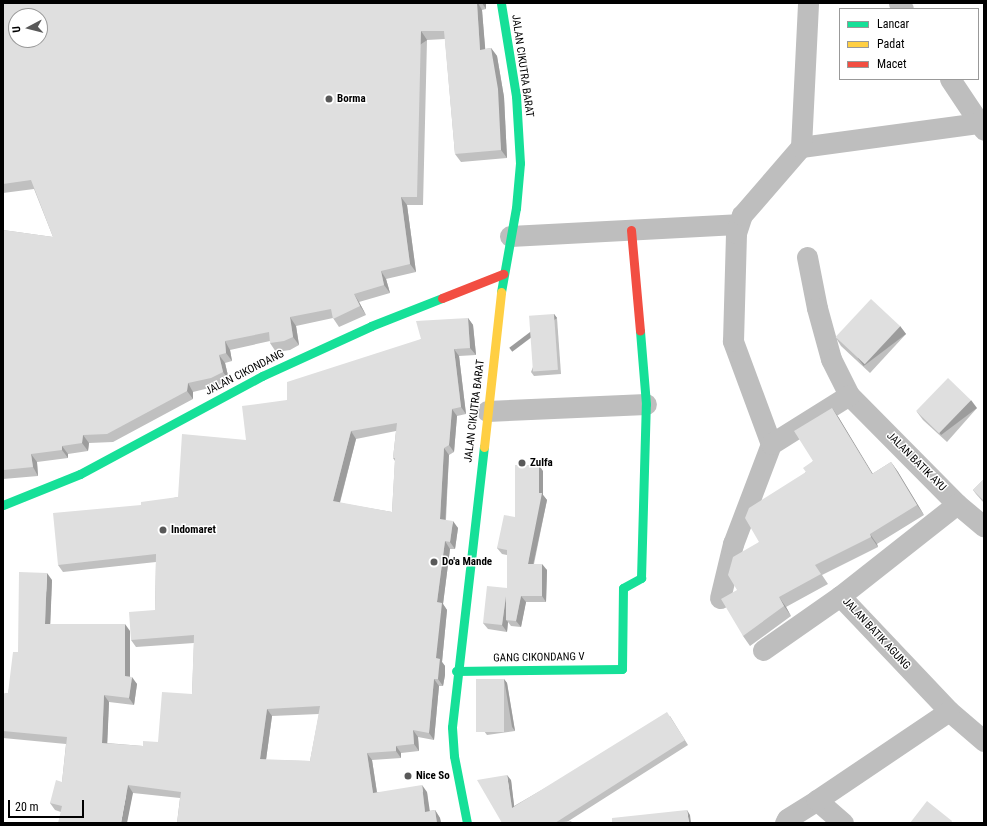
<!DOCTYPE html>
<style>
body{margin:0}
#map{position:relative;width:987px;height:826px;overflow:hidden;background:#fff;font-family:"Roboto Condensed",sans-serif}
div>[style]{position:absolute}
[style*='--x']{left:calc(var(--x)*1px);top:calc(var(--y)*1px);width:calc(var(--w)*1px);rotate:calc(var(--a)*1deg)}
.street>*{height:21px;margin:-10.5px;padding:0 10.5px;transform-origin:10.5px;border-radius:10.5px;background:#bebebe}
.fast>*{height:9px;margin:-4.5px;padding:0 4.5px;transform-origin:4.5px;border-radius:4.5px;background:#16e098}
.slow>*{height:9px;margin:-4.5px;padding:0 4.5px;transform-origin:4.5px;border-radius:4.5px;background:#ffcf43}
.jam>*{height:9px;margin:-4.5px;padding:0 4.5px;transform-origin:4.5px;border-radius:4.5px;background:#f24e42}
.wall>*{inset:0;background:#c0c0c0}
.shaded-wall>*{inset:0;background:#9c9c9c;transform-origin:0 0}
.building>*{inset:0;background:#dfdfdf;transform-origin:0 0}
.dots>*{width:11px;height:11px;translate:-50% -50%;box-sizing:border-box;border:2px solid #fff;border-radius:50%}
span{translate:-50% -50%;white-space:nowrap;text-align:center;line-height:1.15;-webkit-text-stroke:3px #fff;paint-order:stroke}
.street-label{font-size:11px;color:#000}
.poi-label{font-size:11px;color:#000;font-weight:700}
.left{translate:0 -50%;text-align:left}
.frame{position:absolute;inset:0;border:4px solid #000;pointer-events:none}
.legend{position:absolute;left:839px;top:8px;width:140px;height:72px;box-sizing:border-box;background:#fff;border:1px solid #999;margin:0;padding:5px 7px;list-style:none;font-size:12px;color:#000}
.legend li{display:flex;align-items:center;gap:8px;height:20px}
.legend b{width:20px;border:1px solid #999}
.north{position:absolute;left:8px;top:8px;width:40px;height:40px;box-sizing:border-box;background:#fff;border:1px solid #999;border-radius:50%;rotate:263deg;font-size:11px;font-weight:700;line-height:16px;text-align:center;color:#000}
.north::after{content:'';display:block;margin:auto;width:14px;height:18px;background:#595959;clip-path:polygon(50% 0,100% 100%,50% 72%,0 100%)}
.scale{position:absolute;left:8px;top:800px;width:76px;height:18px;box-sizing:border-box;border:2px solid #000;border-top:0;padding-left:5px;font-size:12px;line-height:14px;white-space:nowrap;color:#000;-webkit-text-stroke:3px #fff;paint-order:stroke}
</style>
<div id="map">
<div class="street">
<div style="--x:899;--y:3;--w:7;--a:56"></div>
<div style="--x:950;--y:79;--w:61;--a:56.3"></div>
<div style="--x:801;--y:147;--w:180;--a:-7.7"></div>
<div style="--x:510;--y:236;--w:227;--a:-3"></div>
<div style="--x:807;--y:257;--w:52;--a:78.9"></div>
<div style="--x:817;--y:308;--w:53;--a:74.6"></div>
<div style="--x:831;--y:359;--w:40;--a:63.4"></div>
<div style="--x:849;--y:395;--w:153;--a:45.3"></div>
<div style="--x:957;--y:504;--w:35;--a:40"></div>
<div style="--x:487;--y:411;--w:159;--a:-2.5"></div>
<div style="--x:771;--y:444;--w:110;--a:-110.3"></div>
<div style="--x:733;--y:341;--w:108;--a:-88.4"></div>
<div style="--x:736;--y:233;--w:19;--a:-72"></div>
<div style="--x:742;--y:215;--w:90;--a:-49.1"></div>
<div style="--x:801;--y:147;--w:144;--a:-87.2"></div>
<div style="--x:957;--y:504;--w:149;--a:141.8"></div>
<div style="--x:840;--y:596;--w:158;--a:46.5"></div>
<div style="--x:949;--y:711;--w:46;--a:40.6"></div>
<div style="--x:720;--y:598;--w:56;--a:-76.5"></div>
<div style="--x:733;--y:544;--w:107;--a:-69.2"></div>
<div style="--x:771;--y:444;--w:92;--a:-32.1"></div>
<div style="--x:763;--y:650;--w:94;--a:-35"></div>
<div style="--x:785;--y:823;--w:4;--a:-63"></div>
<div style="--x:787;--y:819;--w:36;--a:-32"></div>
<div style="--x:843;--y:823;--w:35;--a:-139"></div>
<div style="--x:817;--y:800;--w:159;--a:-34"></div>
</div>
<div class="fast">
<div style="--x:501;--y:292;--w:85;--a:-79.9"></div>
<div style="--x:516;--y:208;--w:45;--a:-84.9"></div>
<div style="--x:520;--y:163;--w:67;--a:-93.4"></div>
<div style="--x:516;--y:96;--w:94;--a:-99.2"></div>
<div style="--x:3;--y:505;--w:83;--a:-21.9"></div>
<div style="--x:80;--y:474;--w:207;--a:-28.3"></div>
<div style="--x:262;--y:376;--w:120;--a:-24.6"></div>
<div style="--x:371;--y:326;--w:76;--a:-21.5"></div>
<div style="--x:456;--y:671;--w:166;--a:-0.7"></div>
<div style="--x:622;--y:669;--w:81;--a:-89.3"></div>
<div style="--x:623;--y:588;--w:21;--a:-29"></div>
<div style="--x:641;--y:578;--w:174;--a:-88.4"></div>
<div style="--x:646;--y:404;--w:73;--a:-94.7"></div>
<div style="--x:467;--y:823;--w:68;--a:-101"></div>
<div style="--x:454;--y:756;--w:29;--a:-94"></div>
<div style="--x:452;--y:727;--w:282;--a:-83.5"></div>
</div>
<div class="slow">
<div style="--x:484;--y:447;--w:156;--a:-83.7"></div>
</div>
<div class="jam">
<div style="--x:631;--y:230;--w:101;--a:84.9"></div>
<div style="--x:442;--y:298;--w:66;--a:-21.5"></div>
</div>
<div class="wall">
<div style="clip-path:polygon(3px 3px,486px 3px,486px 9px,482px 10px,485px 49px,491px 48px,497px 56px,504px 97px,507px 158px,461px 162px,455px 154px,445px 39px,427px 40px,423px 205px,407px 205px,416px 272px,386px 279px,390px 293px,359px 302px,366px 315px,339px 327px,333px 318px,296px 326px,299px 345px,290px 350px,276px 352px,270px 343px,270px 341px,230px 350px,232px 361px,225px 363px,229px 380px,217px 386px,193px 392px,193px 399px,113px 442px,89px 443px,88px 451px,68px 454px,68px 458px,37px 462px,38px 476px,3px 479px,3px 230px,53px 237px,34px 189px,3px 193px)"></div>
<div style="clip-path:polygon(554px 314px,557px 318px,561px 374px,534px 376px,531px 372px)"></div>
<div style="clip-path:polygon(evenodd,468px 318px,473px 325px,476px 355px,459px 356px,466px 414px,457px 416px,454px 452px,449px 455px,446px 520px,458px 528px,455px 549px,450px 549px,443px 604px,447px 610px,442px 662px,445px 666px,445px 675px,443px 686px,439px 686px,434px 740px,418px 737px,419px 751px,401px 753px,401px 758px,372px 760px,377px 792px,427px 792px,429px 811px,435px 810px,440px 818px,441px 823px,177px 823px,180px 798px,133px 793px,61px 812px,55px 810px,50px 803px,62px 782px,66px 744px,3px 738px,3px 694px,8px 693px,18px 652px,52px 580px,50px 624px,130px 631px,130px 677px,137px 684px,134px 705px,109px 702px,107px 743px,143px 746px,158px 742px,192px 694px,194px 643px,136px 647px,131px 640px,155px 610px,156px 562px,63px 572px,58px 565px,141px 505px,178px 497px,246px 440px,287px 400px,468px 318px,396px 431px,393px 458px,395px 461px,392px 512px,340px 503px,356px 439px,396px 431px,468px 318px,319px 714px,310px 761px,266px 760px,272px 716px,319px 714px)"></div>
<div style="clip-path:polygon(900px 326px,906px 334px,870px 373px,841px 346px,836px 338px)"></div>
<div style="clip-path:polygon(832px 408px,839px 418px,872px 474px,891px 462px,898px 472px,924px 515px,877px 544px,878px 547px,822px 575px,828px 584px,786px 607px,791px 616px,750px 646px,743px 636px,737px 590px,759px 542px,813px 461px)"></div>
<div style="clip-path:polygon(977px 408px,947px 442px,923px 420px,917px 412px)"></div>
<div style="clip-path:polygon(543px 471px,543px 495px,547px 500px,534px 564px,547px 570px,546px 602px,526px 602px,521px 627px,511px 626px,508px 622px,507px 632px,488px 629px,483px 623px,507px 588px,507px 555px,502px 554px,497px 548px,515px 517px)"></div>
<div style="clip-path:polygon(984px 479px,984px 503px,976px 494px,973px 490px)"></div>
<div style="clip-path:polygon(504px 679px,507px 683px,515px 731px,487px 735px,484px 731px)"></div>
<div style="clip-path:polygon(670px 716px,688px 745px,567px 822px,571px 821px,572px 823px,502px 823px,511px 780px,514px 806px)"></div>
</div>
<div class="shaded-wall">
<div style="clip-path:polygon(477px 3px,478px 3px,482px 10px,486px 58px,480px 50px)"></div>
<div style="clip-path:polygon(482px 3px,486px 3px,486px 9px)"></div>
<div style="left:421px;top:31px;width:11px;height:166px;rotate:56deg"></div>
<div style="clip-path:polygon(491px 48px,497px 56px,504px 97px,507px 158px,501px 150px)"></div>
<div style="clip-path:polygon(401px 197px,407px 205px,416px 272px,410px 264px)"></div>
<div style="clip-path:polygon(381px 271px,386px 279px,390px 293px,384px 285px)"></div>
<div style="clip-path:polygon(354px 294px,359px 302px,366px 315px,360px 306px)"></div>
<div style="left:554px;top:314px;width:5px;height:56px;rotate:53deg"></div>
<div style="clip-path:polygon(290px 317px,296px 326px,299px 345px,293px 337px)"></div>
<div style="clip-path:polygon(468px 318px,473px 325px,476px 355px,470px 348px)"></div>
<div style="left:900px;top:326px;width:10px;height:53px;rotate:53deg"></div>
<div style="clip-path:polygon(225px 341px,230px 350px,232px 361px,226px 353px)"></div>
<div style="clip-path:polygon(454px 349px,459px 356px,466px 414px,461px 407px)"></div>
<div style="clip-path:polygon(219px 355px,225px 363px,229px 380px,223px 372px)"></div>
<div style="clip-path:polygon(188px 383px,193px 392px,193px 399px,187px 391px)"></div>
<div style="left:971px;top:400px;width:10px;height:45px;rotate:53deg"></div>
<div style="clip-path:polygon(832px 408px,839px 418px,879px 484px,872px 474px)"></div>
<div style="clip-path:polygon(452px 409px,457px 416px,454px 452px,449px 445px)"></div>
<div style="clip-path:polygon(351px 431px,356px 439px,338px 509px,333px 501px)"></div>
<div style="clip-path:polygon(83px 435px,89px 443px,88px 451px,82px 443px)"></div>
<div style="clip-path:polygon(62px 446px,68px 454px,68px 458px,62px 450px)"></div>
<div style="clip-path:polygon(444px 448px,449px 455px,445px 526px,440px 519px)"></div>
<div style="clip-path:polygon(31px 454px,37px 462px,38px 476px,33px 467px)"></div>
<div style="clip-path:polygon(891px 462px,898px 472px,924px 515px,917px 505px)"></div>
<div style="clip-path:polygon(539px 465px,543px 471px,543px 495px,547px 500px,532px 570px,528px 564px,539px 493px)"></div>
<div style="clip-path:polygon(453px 521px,458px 528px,455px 549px,450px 542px)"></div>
<div style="clip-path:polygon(870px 534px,877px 544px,878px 547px,871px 537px)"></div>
<div style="clip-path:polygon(445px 541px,450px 549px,443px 604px,447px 610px,442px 662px,445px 666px,445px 675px,443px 686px,438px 679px,436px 658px,437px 602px)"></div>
<div style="clip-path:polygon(542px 564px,547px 570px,546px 602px,542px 596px)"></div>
<div style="clip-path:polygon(47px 573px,52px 580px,50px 631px,45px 624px)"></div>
<div style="clip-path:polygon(506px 596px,506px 620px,508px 622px,507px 632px,502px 625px)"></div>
<div style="clip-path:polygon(521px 596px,526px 602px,521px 627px,516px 621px)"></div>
<div style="clip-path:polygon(779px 597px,786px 607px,791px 616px,784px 606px)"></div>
<div style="clip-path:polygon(125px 624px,130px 631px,130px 683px,125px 676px)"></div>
<div style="clip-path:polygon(132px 677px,137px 684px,134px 705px,129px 698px)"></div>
<div style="clip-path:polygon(434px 679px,439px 686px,434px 740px,429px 733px)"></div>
<div style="clip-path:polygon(504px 679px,507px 683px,515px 731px,512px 727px)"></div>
<div style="clip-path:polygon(104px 695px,109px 702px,107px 750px,102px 743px)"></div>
<div style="clip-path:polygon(267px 709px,272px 716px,265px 767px,260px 759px)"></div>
<div style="clip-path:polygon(413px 730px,418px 737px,419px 751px,414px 744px)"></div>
<div style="clip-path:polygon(396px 746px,401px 753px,401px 758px,396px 751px)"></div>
<div style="clip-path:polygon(367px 753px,372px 760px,378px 800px,373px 793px)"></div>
<div style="clip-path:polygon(507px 775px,511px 780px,515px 813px,512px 808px)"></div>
<div style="clip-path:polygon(128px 785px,133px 793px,127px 823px,121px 823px)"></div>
<div style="clip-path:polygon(422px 785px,427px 792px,431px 819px,425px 812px)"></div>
<div style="clip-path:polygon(435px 810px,440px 818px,441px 823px,437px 823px)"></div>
<div style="clip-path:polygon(687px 810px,690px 815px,691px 823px,689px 823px)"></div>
</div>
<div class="building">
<div style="clip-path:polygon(evenodd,3px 3px,477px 3px,480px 50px,491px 48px,498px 89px,501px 150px,455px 154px,444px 31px,421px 31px,417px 197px,401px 197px,410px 264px,381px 271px,384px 285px,354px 294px,360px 306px,333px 319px,331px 309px,290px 317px,293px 337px,284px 341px,270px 343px,269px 332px,225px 341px,226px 353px,219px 355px,223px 372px,211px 378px,188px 383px,187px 391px,107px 434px,83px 435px,82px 443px,62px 446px,62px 450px,31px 454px,33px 467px,3px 470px,3px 230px,53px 237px,31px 180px,3px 184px,3px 3px,16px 16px,40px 16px,40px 40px,16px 40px,16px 16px)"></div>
<div style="left:871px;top:299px;width:40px;height:52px;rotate:43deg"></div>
<div style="left:554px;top:314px;width:56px;height:25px;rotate:86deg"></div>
<div style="clip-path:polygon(evenodd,468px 318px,470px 348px,454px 349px,461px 407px,452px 409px,449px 445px,444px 448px,440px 519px,453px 521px,450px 542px,445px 541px,437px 602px,442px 603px,436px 658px,440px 659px,439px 668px,438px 679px,434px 679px,429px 733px,413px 730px,414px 744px,396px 746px,396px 751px,367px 753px,373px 793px,422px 785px,425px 812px,435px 810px,437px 823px,177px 823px,181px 792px,128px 785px,121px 823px,58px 823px,62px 806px,50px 803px,56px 780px,62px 782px,67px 737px,3px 731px,3px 694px,8px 693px,13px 652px,18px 652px,19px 572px,47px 573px,45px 624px,125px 624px,125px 676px,132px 677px,129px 698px,104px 695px,102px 743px,143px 746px,143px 741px,158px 742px,162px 692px,192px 694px,194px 635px,131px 640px,129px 612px,155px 610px,156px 554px,58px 565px,53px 513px,141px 505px,141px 502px,178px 497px,182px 434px,246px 440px,242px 406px,287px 400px,287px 382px,421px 339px,416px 321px,468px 318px,397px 423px,393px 458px,395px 458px,392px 512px,333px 501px,351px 431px,397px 423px,468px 318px,320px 706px,310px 761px,260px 759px,267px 709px,320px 706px)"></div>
<div style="left:948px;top:378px;width:32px;height:46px;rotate:44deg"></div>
<div style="clip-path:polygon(832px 408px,872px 474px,891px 462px,917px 505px,870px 534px,871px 537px,815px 565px,821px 574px,779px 597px,784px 606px,743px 636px,721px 599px,737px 590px,728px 575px,733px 557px,759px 542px,745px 518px,749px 508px,806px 472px,803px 468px,813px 461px,794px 431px)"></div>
<div style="clip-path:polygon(515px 465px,539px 465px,539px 493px,542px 493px,528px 564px,542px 564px,542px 596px,521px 596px,516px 621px,506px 620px,506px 596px,502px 625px,483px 623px,487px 586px,507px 588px,507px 550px,497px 548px,504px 515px,515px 517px)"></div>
<div style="clip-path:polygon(984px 479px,984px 501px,973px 490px)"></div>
<div style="left:476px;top:679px;width:28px;height:53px"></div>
<div style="clip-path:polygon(667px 712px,685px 740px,555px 823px,502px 823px,477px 780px,507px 775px,512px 808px)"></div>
<div style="clip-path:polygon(927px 801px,952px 821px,951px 823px,910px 823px)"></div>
<div style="clip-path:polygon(687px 810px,689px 823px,612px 823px,612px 818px)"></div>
<div style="clip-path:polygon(571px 821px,569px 823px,556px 823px)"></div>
</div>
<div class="dots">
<div style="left:329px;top:99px;background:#595959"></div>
<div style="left:522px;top:463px;background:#595959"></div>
<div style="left:163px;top:530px;background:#595959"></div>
<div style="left:434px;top:562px;background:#595959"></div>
<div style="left:408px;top:776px;background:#595959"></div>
</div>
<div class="street-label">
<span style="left:522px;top:66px;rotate:82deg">JALAN CIKUTRA BARAT</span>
<span style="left:245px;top:373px;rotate:-27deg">JALAN CIKONDANG</span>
<span style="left:475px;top:411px;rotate:-83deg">JALAN CIKUTRA BARAT</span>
<span style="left:916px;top:462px;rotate:45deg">JALAN BATIK AYU</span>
<span style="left:876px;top:634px;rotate:47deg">JALAN BATIK AGUNG</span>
<span style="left:539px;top:658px;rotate:-1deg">GANG CIKONDANG V</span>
</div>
<div class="poi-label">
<span class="left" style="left:337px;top:99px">Borma</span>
<span class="left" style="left:530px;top:463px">Zulfa</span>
<span class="left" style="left:171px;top:530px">Indomaret</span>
<span class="left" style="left:442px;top:562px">Do'a Mande</span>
<span class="left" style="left:416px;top:776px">Nice So</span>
</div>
<div class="frame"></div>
<ul class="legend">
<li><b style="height:5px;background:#16e098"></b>Lancar</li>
<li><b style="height:5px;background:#ffcf43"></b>Padat</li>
<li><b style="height:5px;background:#f24e42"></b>Macet</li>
</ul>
<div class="north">U</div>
<div class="scale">20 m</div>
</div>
